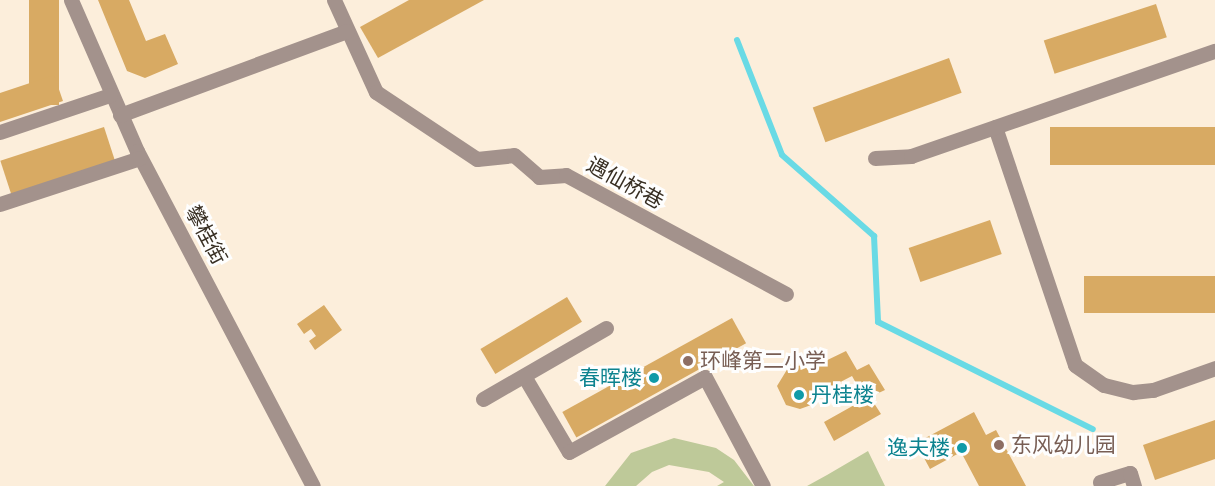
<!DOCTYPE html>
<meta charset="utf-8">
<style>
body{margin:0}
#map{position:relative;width:1215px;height:486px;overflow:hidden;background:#fceedb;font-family:Poppins,"Noto Sans SC",sans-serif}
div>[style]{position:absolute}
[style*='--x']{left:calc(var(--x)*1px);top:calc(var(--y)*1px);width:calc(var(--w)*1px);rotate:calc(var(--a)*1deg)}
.green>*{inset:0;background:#bec999}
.stream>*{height:6px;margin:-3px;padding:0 3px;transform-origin:3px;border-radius:3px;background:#69dae5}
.building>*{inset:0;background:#d8aa63;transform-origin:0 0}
.minor>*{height:15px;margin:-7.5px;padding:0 7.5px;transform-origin:7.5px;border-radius:7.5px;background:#a3928c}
.dots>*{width:16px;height:16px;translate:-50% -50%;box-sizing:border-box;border:3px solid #fefefe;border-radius:50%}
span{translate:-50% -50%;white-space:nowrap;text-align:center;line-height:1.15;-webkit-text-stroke:6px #fefefe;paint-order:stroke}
.street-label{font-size:21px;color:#382f23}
.education-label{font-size:21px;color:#785e54}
.left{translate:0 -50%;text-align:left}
.culture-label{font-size:21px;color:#0d838f}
.right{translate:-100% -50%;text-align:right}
</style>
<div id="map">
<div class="green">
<div style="clip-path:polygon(674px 438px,716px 448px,734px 460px,754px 486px,717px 486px,724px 482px,709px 472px,669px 465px,652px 472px,636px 486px,605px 486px,631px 453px)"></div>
<div style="clip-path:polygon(868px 451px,885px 486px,807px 486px,827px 475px)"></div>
</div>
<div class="stream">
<div style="--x:737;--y:40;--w:123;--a:68.6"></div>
<div style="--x:782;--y:155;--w:123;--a:41.4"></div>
<div style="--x:874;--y:236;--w:86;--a:87.3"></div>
<div style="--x:878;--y:322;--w:240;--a:26.5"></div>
</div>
<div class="building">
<div style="left:29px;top:0;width:30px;height:105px"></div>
<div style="clip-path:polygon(98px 0,129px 0,146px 41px,165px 34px,178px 64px,145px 78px,127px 71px)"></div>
<div style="clip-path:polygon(409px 0,484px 0,378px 58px,360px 27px)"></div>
<div style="left:1156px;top:4px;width:35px;height:118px;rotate:72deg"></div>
<div style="left:949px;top:58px;width:37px;height:145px;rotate:70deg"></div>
<div style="clip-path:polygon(54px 75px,63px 101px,0 122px,0 93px)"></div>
<div style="left:104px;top:127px;width:35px;height:109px;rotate:72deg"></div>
<div style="left:1215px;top:127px;width:38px;height:165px;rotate:90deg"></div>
<div style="left:990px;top:220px;width:36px;height:86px;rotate:71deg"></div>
<div style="left:1215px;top:276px;width:37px;height:131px;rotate:90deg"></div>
<div style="left:567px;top:297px;width:29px;height:101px;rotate:59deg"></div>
<div style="clip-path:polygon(324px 305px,342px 330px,315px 350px,309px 341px,316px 336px,311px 329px,304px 334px,297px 324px)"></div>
<div style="left:732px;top:318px;width:29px;height:194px;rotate:61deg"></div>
<div style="clip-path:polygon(846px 351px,857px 370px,869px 364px,885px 390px,870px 397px,881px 414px,834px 441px,824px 422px,865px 399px,852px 376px,825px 390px,821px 384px,814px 404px,800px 409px,786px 405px,777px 386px,788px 368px,802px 365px,815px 370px,813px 367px)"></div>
<div style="clip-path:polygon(974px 412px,986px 435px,996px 430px,1026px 486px,979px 486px,961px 452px,930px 469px,916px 443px)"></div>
<div style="clip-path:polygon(1215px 420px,1215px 459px,1155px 480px,1143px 445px)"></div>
</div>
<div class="minor">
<div style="--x:71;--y:0;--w:165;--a:66.4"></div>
<div style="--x:137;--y:151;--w:378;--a:62.3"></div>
<div style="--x:334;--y:0;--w:101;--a:65.5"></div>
<div style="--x:376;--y:92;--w:121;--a:33.6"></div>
<div style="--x:477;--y:159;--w:37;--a:-6"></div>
<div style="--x:514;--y:155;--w:33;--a:41"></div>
<div style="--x:539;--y:177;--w:27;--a:-4"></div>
<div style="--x:566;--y:175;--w:250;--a:28.4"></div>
<div style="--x:120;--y:115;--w:242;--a:-20.3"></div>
<div style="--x:995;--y:127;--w:251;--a:71.4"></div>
<div style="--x:1075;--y:365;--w:35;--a:35"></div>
<div style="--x:1104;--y:385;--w:30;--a:14"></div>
<div style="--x:1133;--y:392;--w:20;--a:-6"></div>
<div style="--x:1153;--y:390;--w:66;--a:-19.5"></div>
<div style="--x:0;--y:132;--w:116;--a:-18.6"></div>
<div style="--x:875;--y:158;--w:36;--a:-3"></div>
<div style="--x:911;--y:156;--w:322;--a:-19.1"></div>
<div style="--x:0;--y:204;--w:147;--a:-18.2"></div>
<div style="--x:524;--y:376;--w:88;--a:59.4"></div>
<div style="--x:569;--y:452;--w:155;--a:-28.9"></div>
<div style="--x:705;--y:377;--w:123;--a:62"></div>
<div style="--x:483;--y:399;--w:142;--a:-30"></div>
<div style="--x:1100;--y:482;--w:31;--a:-17"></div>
<div style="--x:1130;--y:473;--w:14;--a:73"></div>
</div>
<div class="dots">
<div style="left:688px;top:361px;background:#8d6e63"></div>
<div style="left:654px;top:378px;background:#0f9aa8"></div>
<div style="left:799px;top:395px;background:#0f9aa8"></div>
<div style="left:999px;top:445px;background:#8d6e63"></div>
<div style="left:962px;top:448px;background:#0f9aa8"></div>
</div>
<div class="street-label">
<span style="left:625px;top:183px;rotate:29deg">遇仙桥巷</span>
<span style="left:206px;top:235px;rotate:62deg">攀桂街</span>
</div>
<div class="education-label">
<span class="left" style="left:700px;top:361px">环峰第二小学</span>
<span class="left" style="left:1011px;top:445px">东风幼儿园</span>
</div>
<div class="culture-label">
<span class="right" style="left:642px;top:378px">春晖楼</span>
<span class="left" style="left:811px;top:395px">丹桂楼</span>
<span class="right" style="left:950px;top:448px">逸夫楼</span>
</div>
</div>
